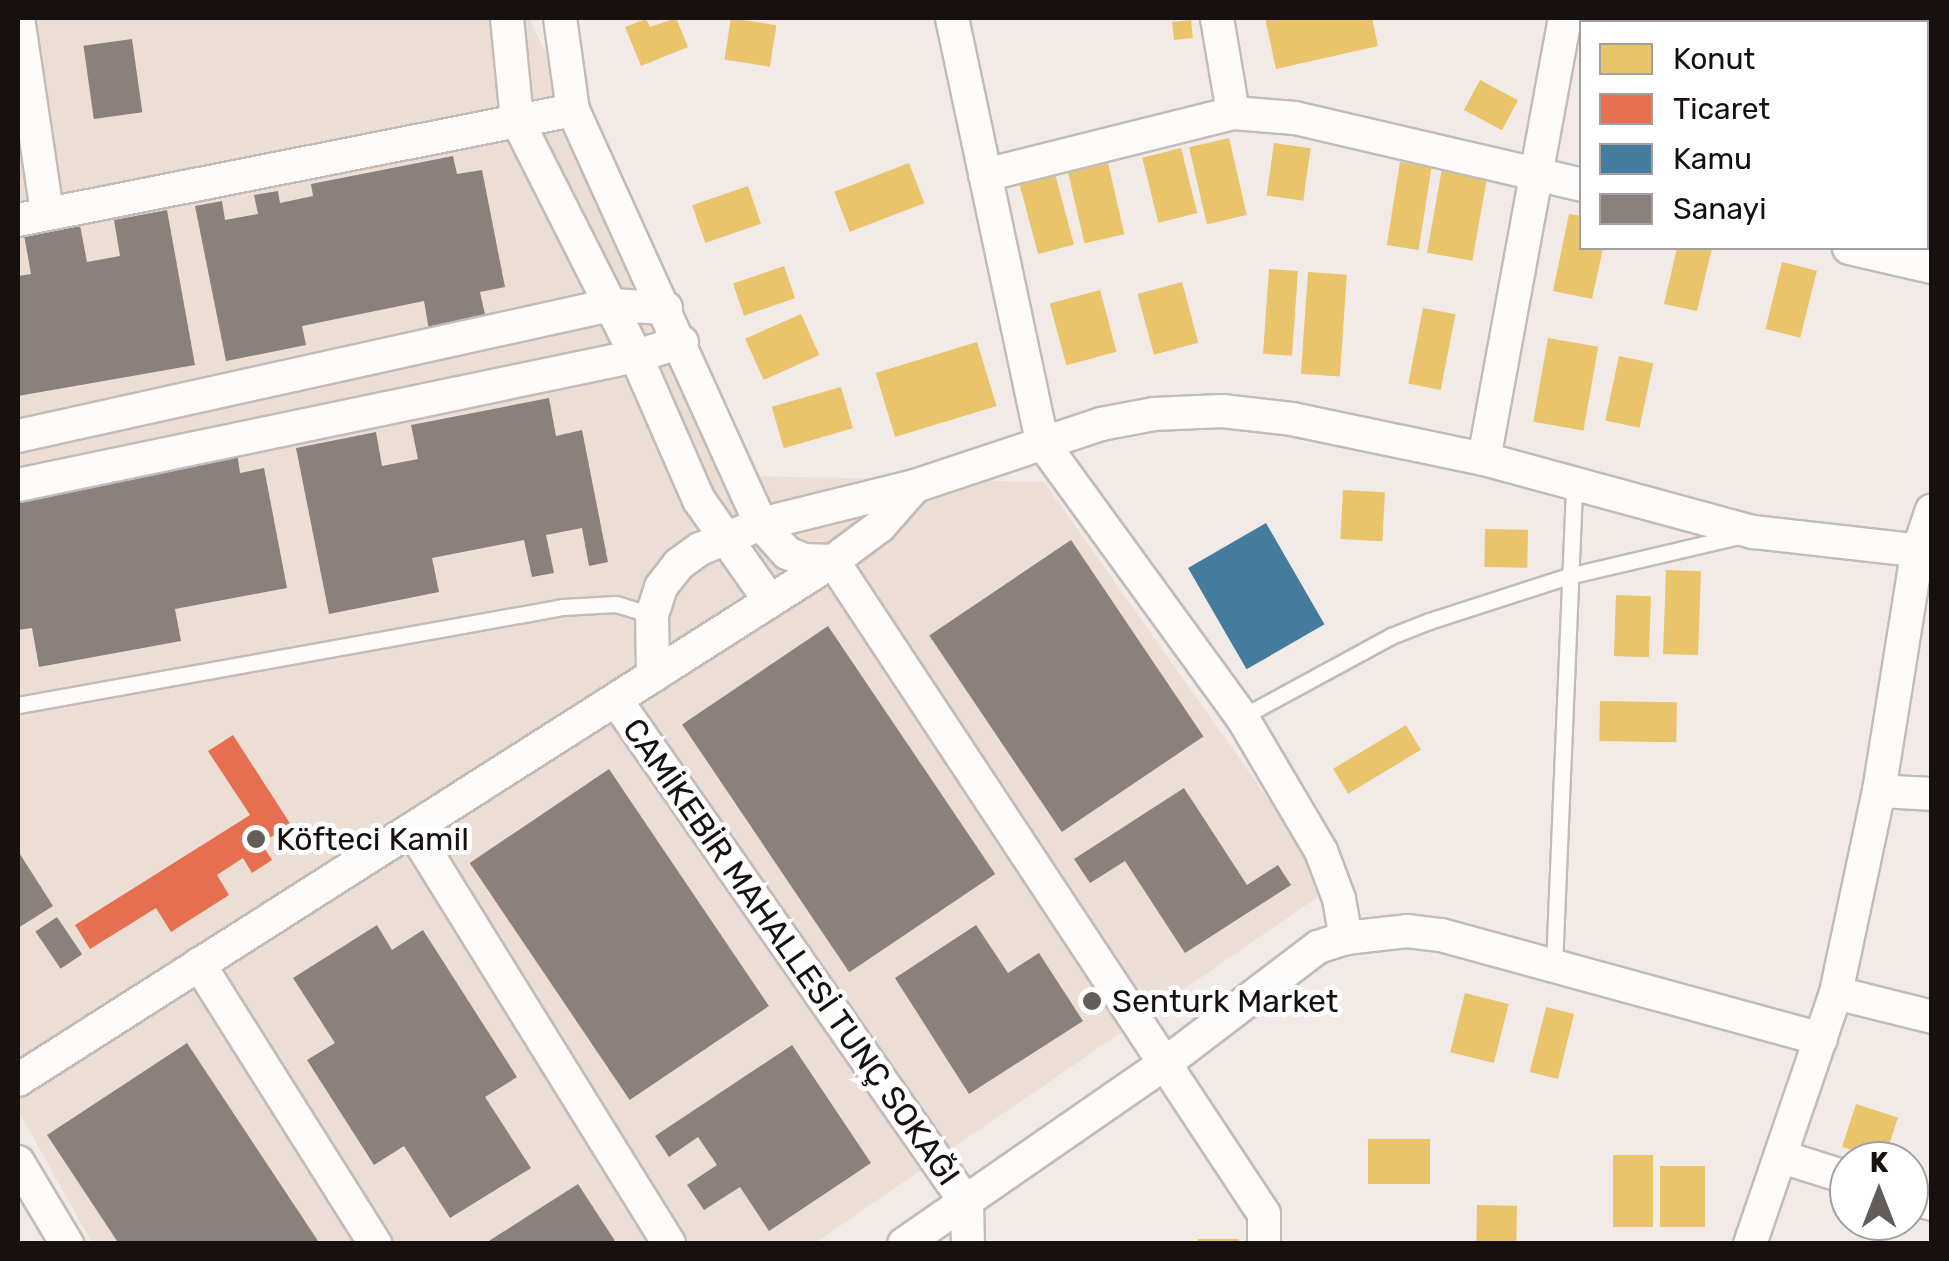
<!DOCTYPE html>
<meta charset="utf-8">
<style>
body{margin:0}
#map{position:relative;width:1949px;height:1261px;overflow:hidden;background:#f2eae6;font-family:Rubik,sans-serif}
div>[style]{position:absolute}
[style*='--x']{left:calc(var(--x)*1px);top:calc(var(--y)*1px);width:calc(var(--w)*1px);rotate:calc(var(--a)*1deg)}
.built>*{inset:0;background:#edded5}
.homes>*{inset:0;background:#e9c46a;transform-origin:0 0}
.shops>*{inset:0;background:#e76f51}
.public>*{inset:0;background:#457b9d;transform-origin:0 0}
.industry>*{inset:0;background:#8a817c;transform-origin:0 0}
.roads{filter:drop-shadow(2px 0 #c2bbb8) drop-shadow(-2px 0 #c2bbb8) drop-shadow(0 2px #c2bbb8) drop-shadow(0 -2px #c2bbb8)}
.lane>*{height:15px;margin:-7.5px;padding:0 7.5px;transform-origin:7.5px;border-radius:7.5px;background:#fdfcfb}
.street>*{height:32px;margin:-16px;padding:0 16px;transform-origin:16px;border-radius:16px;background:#fdfcfb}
.dots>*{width:28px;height:28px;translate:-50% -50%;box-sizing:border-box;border:5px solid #fff;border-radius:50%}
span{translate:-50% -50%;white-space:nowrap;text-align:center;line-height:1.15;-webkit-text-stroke:10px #fff;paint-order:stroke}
.poi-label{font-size:32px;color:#16110e}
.left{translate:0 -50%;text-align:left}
.street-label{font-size:32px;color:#16110e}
.frame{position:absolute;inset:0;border:20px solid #16110e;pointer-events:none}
.legend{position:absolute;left:1579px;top:20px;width:350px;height:230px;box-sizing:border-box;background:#fff;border:2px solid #a2a09f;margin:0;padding:12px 18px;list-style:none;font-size:30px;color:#16110e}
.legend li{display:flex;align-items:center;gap:20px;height:50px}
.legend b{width:50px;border:2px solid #a2a09f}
.north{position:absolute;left:1829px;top:1141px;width:100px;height:100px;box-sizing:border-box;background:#fff;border:2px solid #a2a09f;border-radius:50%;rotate:0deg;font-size:28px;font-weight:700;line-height:40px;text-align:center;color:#16110e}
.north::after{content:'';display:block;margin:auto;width:35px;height:45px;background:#635d5a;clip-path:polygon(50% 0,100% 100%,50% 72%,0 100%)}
</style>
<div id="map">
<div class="built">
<div style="clip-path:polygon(18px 18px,529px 18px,747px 476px,1044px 482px,1331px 888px,815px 1243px,92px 1243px,18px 1110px)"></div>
</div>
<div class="homes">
<div style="clip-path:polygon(676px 18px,688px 47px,641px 66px,625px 27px,646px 19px,650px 27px)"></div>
<div style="left:731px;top:18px;width:46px;height:42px;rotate:9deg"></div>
<div style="clip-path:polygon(1265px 18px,1372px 18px,1378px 46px,1276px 69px)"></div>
<div style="left:1610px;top:18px;width:49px;height:4px"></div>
<div style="left:1668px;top:18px;width:43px;height:4px"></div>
<div style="left:1794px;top:18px;width:47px;height:4px"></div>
<div style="left:1191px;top:20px;width:18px;height:19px;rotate:84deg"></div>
<div style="left:1480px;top:80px;width:43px;height:34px;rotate:28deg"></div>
<div style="left:1229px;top:138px;width:79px;height:41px;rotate:77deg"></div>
<div style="left:1274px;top:143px;width:37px;height:53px;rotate:8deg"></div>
<div style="left:1181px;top:148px;width:67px;height:40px;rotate:76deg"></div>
<div style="left:1926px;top:152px;width:6px;height:59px;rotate:9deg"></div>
<div style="left:1400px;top:162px;width:32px;height:84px;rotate:9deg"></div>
<div style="left:909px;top:163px;width:43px;height:80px;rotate:69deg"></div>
<div style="left:1108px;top:163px;width:73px;height:41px;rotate:77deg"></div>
<div style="left:1442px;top:168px;width:46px;height:86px;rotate:10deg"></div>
<div style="left:1055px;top:174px;width:73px;height:37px;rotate:75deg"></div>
<div style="left:748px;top:186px;width:40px;height:59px;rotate:71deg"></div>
<div style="clip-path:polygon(1569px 214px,1582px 216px,1582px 248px,1603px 248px,1592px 299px,1553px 291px)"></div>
<div style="clip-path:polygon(1677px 248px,1712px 248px,1697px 311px,1664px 304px)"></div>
<div style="left:1782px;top:262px;width:36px;height:69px;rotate:14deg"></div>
<div style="left:784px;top:266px;width:34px;height:54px;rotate:71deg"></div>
<div style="left:1269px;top:269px;width:29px;height:85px;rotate:4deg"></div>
<div style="left:1308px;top:272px;width:39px;height:102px;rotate:4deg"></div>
<div style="left:1182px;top:282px;width:63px;height:46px;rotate:75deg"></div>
<div style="left:1100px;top:290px;width:64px;height:52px;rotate:75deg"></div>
<div style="left:1423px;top:308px;width:33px;height:77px;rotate:11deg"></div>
<div style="left:801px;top:314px;width:45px;height:61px;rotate:66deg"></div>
<div style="left:1548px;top:338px;width:51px;height:85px;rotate:10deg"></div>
<div style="left:977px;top:342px;width:67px;height:106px;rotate:73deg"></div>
<div style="left:1619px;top:356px;width:35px;height:66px;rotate:12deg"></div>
<div style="left:841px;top:387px;width:43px;height:72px;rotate:74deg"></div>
<div style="left:1343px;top:490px;width:42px;height:49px;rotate:3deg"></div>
<div style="left:1485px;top:529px;width:43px;height:38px;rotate:1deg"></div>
<div style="left:1666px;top:570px;width:35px;height:84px;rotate:2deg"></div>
<div style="left:1616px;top:595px;width:35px;height:61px;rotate:2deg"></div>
<div style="left:1600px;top:701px;width:77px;height:40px;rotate:1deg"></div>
<div style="left:1406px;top:725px;width:29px;height:85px;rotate:59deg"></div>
<div style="left:1465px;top:993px;width:45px;height:61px;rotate:14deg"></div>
<div style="left:1546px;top:1007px;width:29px;height:67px;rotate:14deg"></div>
<div style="left:1856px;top:1104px;width:44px;height:45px;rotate:18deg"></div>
<div style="left:1368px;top:1139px;width:62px;height:45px"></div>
<div style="left:1613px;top:1155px;width:40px;height:72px"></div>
<div style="left:1660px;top:1166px;width:45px;height:61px"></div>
<div style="left:1477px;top:1205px;width:40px;height:39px;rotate:1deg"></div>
<div style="left:1198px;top:1239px;width:41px;height:5px"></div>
</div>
<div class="shops">
<div style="clip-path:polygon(233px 735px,291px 825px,261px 843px,272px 860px,252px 873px,243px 858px,217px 875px,229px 895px,171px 932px,156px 908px,90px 949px,75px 925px,250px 815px,208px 751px)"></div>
</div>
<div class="public">
<div style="left:1266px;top:523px;width:117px;height:90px;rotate:60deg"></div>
</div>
<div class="industry">
<div style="left:132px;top:39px;width:74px;height:49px;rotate:82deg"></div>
<div style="clip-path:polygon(453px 156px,457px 174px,482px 170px,505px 287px,480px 292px,486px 319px,429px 330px,424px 301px,302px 326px,306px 345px,226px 361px,195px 206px,222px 201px,225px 220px,258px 214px,254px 195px,278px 191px,280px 203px,313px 196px,311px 184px)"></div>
<div style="clip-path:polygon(167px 210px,195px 365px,18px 396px,18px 276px,31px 274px,24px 235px,80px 225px,87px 262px,120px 256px,114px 220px)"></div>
<div style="clip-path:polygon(549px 398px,556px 436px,582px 430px,608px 562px,589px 566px,582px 528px,546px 535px,554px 573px,532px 577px,524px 540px,432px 558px,439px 592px,329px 614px,296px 448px,376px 432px,382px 466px,418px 459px,411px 425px)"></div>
<div style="clip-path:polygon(237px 452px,240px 473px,264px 468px,287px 588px,175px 609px,181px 641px,39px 667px,32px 628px,18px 630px,18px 493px)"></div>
<div style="left:1071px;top:540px;width:237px;height:171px;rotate:56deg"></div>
<div style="left:828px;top:626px;width:299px;height:176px;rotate:56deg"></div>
<div style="left:609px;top:769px;width:286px;height:168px;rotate:56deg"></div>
<div style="clip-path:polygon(1184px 788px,1247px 885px,1278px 865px,1291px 885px,1185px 953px,1125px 861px,1090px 883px,1074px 859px)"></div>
<div style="clip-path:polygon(18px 851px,53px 906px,18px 928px)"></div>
<div style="left:57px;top:917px;width:45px;height:26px;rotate:56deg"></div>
<div style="clip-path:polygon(377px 925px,392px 950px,423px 930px,517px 1077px,485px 1097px,531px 1168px,450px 1218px,404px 1146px,374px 1165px,307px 1060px,335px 1043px,293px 978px)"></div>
<div style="clip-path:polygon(976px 925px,1008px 973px,1039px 953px,1083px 1021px,969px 1094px,895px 978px)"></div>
<div style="clip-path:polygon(187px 1043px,320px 1244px,119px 1244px,47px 1135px)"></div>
<div style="clip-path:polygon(792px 1045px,871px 1163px,769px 1231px,740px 1187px,704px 1210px,687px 1185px,717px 1165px,698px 1137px,669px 1157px,655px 1136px)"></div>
<div style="clip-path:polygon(578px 1184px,617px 1244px,484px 1244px)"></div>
</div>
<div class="roads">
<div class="lane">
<div style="--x:18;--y:705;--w:554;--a:-10.19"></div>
<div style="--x:563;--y:607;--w:53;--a:-3.2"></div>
<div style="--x:616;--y:604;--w:38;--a:17"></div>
<div style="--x:1242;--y:717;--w:170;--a:-28.5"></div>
<div style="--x:1391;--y:636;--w:41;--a:-21.5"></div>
<div style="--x:1429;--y:621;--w:146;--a:-17.9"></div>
<div style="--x:1568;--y:576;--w:175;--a:-13.2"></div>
<div style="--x:1554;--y:966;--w:483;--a:-87.6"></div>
</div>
<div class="street">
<div style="--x:18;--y:18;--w:197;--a:81.5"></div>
<div style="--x:507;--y:18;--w:102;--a:84.4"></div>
<div style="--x:517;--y:120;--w:264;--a:63.2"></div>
<div style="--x:636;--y:356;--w:157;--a:66.4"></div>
<div style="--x:699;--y:500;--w:123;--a:54.9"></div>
<div style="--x:560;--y:18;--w:93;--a:82"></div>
<div style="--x:573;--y:110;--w:455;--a:65.6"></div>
<div style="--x:761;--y:524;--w:39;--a:48"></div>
<div style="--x:787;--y:553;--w:18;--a:22"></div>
<div style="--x:804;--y:560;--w:29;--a:2"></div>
<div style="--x:833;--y:561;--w:782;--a:56.57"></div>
<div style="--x:1264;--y:1214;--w:30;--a:90"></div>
<div style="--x:952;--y:18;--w:433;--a:78"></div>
<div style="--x:1042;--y:442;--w:340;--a:54"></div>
<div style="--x:1242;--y:717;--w:156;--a:59.5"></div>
<div style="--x:1321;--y:851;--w:51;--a:69.4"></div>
<div style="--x:1339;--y:899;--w:40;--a:80"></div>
<div style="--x:1217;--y:18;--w:96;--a:80.4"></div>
<div style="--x:985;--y:175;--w:256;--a:-14"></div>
<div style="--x:1233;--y:113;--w:62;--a:4.6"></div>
<div style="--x:1295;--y:118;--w:295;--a:13.1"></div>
<div style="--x:18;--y:220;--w:566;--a:-11.21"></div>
<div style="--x:1849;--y:248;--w:85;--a:12.9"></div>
<div style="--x:18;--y:436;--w:606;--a:-12.48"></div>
<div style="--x:610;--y:305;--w:56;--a:3.1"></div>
<div style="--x:1484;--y:459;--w:448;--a:-79.6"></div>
<div style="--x:18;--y:485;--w:631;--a:-11.79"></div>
<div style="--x:636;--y:356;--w:48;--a:-16.9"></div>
<div style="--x:653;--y:676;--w:61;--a:-90.9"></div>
<div style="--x:652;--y:615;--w:29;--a:-72"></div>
<div style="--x:661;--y:587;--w:29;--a:-52"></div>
<div style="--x:679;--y:564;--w:26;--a:-36"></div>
<div style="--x:700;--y:549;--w:66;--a:-22.3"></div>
<div style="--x:761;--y:524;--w:159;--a:-13.9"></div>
<div style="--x:915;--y:486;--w:196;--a:-18.4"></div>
<div style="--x:1101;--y:424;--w:54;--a:-10.7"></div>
<div style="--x:1154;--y:414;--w:68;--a:-2.5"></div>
<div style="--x:1222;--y:411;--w:70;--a:6.5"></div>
<div style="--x:1292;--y:419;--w:196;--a:11.8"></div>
<div style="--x:1484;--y:459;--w:279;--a:15.2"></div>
<div style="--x:1753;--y:532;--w:180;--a:6.4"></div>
<div style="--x:616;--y:700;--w:614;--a:55.15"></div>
<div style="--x:1879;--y:791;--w:53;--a:3.2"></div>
<div style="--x:412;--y:829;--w:488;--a:58.2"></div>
<div style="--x:199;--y:964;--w:331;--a:57.8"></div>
<div style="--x:1836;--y:993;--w:99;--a:14"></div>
<div style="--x:18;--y:1080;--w:966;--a:-32.49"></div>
<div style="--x:833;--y:561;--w:59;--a:-36.7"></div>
<div style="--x:880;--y:526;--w:53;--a:-48.8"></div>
<div style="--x:1782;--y:1157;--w:70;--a:17.4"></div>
<div style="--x:18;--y:1162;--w:96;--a:59.1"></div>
<div style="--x:1909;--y:1197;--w:24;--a:17"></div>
<div style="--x:967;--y:1204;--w:40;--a:88.6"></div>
<div style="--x:904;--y:1244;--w:320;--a:-34.7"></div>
<div style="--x:1167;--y:1062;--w:190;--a:-37.3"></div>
<div style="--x:1318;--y:947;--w:29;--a:-18"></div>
<div style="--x:1346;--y:938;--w:61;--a:-6.5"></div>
<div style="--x:1407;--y:931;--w:34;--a:7"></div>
<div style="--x:1441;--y:935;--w:394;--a:15.3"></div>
<div style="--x:1750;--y:1244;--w:265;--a:-71.1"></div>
<div style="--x:1836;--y:993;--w:207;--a:-78"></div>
<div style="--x:1879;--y:791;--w:240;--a:-80.9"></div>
<div style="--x:1917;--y:554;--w:46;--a:-71.2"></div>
</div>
</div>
<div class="dots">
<div style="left:256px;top:839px;background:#635d5a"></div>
<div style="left:1092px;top:1001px;background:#635d5a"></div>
</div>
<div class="poi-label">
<span class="left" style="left:276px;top:839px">Köfteci Kamil</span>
<span class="left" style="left:1112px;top:1001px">Senturk Market</span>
</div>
<div class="street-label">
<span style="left:791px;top:952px;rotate:55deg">CAMİKEBİR MAHALLESİ TUNÇ SOKAĞI</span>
</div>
<div class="frame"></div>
<ul class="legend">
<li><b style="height:28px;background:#e9c46a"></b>Konut</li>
<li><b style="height:28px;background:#e76f51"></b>Ticaret</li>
<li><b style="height:28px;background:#457b9d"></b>Kamu</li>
<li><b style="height:28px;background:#8a817c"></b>Sanayi</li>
</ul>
<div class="north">K</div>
</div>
